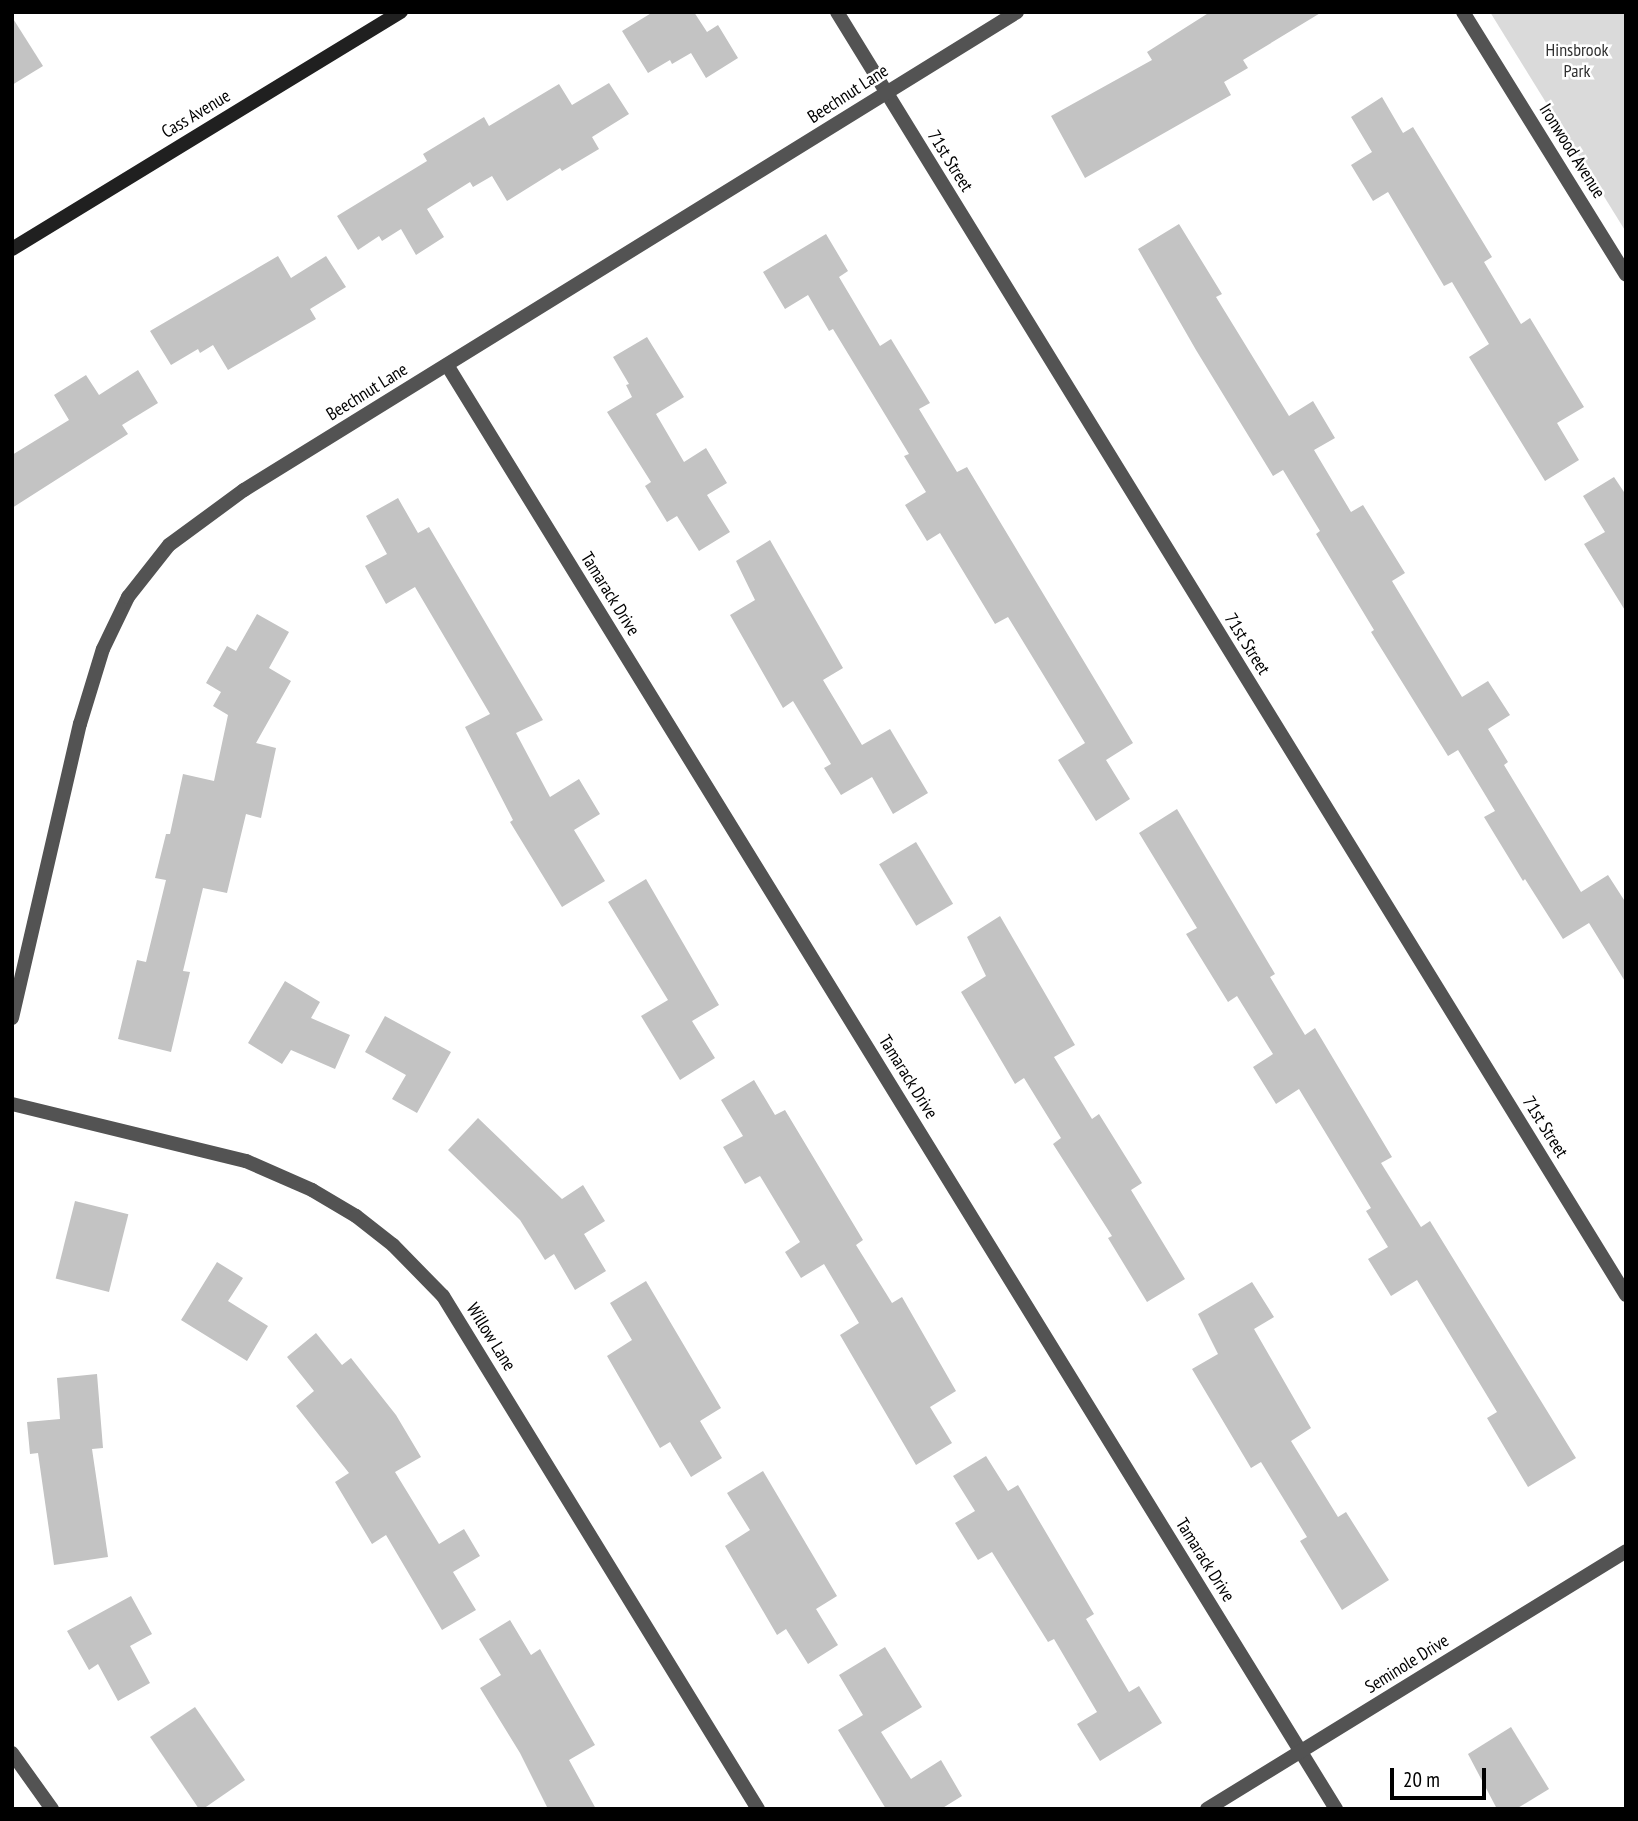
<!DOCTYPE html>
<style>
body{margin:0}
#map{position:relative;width:1638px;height:1821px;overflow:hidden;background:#fff;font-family:"PT Sans Narrow",sans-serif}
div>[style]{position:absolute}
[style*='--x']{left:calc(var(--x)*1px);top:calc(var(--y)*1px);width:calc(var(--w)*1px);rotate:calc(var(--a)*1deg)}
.green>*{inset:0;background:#dadada}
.building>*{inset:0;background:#c3c3c3;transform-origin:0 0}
.minor>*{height:14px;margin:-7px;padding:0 7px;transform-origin:7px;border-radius:7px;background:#535353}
.secondary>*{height:14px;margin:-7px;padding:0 7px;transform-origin:7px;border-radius:7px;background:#202020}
span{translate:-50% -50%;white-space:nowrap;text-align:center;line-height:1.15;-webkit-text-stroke:5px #fff;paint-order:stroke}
.park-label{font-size:18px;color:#313131}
.street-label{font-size:18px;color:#000}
.frame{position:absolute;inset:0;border:14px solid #000;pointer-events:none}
.scale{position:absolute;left:1390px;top:1768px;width:96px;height:32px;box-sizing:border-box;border:4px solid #000;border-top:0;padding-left:9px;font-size:21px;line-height:24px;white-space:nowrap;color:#000;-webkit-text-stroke:5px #fff;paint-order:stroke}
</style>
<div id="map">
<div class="green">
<div style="clip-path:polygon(1490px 12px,1626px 12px,1626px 232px)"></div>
</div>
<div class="building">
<div style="clip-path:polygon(653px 12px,694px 12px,707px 32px,718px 25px,738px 58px,706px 78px,691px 53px,672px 64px,670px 60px,648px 73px,622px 31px)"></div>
<div style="clip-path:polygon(1210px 12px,1322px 12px,1243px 60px,1248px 68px,1224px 82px,1231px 95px,1085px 178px,1051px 116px,1152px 60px,1147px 52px)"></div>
<div style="clip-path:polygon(12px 17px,43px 66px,12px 85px)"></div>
<div style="clip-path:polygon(609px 83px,629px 114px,592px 137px,599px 149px,562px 171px,560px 168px,507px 201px,492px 176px,473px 187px,470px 182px,427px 209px,444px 237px,416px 255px,401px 229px,382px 241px,379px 236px,358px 250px,337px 216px,427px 161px,423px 154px,484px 117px,489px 126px,559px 84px,572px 105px)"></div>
<div style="clip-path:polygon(1382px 97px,1403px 133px,1413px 127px,1492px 257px,1484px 262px,1521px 324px,1530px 318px,1584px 407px,1557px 423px,1579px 460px,1545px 481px,1469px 357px,1489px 344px,1452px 282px,1444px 286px,1388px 192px,1373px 201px,1351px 165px,1372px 152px,1351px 117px)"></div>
<div style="clip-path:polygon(1179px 224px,1222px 294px,1216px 297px,1289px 416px,1313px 401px,1335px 438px,1314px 450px,1351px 512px,1363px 505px,1405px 573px,1392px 581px,1462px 697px,1488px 681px,1510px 715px,1488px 729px,1508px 762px,1504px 765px,1581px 892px,1608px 875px,1626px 903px,1626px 983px,1589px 923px,1563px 939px,1525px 879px,1523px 881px,1484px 817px,1495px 811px,1458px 750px,1448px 756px,1371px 632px,1374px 630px,1316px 534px,1320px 531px,1283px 470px,1273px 476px,1196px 350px,1138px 249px)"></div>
<div style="clip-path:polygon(826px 234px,848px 271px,839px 277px,880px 346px,891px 339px,930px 403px,919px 409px,957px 472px,967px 467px,1133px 743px,1106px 760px,1130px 799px,1096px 821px,1058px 760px,1085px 743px,1008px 617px,995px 624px,940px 533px,927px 541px,905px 505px,926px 492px,904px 456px,909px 454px,833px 329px,829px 331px,808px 295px,785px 309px,763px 272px)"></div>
<div style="clip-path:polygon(278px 256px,291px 278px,326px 256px,346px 287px,310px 309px,316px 319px,228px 370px,213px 345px,200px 353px,198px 349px,171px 365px,150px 331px)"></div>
<div style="clip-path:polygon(647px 337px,684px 397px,656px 414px,684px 462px,706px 448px,727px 483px,707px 495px,730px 532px,699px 551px,677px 516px,667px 522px,645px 486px,651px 482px,607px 412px,632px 397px,626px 385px,629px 384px,613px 357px)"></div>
<div style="clip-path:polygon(138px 370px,158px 403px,122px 425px,128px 434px,12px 508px,12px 455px,69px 420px,54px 395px,86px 375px,99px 395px)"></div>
<div style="clip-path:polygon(1614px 477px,1626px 495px,1626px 612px,1584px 544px,1605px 532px,1583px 496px)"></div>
<div style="clip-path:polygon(398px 498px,418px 533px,429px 527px,543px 720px,516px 733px,550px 797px,579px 779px,600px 814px,574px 830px,605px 881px,562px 907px,510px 822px,513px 820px,465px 727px,490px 714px,415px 587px,386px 604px,365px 566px,387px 554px,366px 516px)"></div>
<div style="clip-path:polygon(770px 540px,843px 668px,823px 680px,862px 745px,890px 729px,928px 793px,893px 814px,872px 777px,841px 795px,824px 768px,831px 764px,793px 701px,783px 708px,730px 615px,755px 600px,736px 561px)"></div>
<div style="clip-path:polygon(257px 614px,289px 632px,269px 668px,291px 681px,256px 743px,276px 748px,261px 818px,246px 814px,227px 893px,203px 888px,183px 971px,190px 972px,171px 1052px,118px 1039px,137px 960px,146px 962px,166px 880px,155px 878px,166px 834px,170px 834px,183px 774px,214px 781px,228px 715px,213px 706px,221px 692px,206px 683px,227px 646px,236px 651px)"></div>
<div style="clip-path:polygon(1177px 809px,1275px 974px,1270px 977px,1305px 1035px,1315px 1028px,1392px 1157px,1381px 1163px,1421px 1227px,1430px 1221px,1576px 1458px,1528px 1487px,1487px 1418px,1497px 1412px,1417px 1280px,1391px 1296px,1368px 1259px,1388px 1247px,1366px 1211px,1371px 1208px,1299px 1089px,1276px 1104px,1253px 1067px,1273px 1054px,1237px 996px,1228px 1002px,1186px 934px,1197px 928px,1139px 833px)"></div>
<div style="left:916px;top:842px;width:72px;height:43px;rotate:59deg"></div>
<div style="clip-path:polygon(646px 879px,719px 1005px,692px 1021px,715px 1058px,680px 1080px,641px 1016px,668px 1000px,608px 902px)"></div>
<div style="clip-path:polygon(1000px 916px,1075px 1045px,1054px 1057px,1092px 1119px,1099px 1114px,1142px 1183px,1131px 1190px,1185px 1279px,1147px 1302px,1108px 1238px,1112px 1236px,1053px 1144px,1061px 1138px,1024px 1078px,1015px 1084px,961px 992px,986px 976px,967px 937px)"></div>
<div style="clip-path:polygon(285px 981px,320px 1002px,311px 1018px,350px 1035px,335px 1069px,291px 1050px,282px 1064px,248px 1043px)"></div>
<div style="clip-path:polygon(385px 1016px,451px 1052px,417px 1113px,392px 1099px,406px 1075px,365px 1052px)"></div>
<div style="clip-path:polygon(754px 1080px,775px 1115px,785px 1110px,863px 1240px,856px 1245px,892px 1303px,902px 1297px,956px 1391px,930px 1407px,952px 1443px,916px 1465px,840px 1335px,859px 1323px,824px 1264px,801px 1278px,785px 1252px,800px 1242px,760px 1176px,745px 1184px,723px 1147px,743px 1136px,721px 1100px)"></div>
<div style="clip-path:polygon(478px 1118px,562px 1199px,583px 1185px,605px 1221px,584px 1234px,606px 1271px,575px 1290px,554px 1254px,545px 1260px,520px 1220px,448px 1150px)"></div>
<div style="left:75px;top:1201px;width:55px;height:80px;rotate:14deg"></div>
<div style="clip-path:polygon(217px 1262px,243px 1278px,228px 1301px,268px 1326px,247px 1361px,181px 1320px)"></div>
<div style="clip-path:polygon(646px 1281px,721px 1408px,700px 1421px,722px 1458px,691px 1477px,670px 1442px,660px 1448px,607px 1356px,632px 1340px,610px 1303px)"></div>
<div style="clip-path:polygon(1252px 1282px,1274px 1317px,1254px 1329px,1311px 1428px,1291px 1441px,1338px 1517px,1346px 1512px,1389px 1580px,1342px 1610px,1300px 1541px,1307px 1537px,1261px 1462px,1251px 1468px,1192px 1369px,1218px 1354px,1198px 1314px)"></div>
<div style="clip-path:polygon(316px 1333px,342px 1365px,351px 1358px,396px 1415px,421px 1457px,395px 1472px,439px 1544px,464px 1529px,480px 1556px,453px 1572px,476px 1610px,442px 1630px,386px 1535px,372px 1544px,335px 1482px,349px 1473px,296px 1406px,314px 1391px,287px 1357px)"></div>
<div style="clip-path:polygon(97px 1374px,103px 1448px,92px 1449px,108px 1557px,54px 1565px,38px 1453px,30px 1454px,27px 1422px,60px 1419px,57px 1378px)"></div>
<div style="clip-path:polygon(986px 1456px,1008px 1491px,1018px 1485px,1094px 1614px,1086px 1619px,1129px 1692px,1139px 1686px,1162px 1723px,1100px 1761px,1077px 1724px,1097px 1712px,1054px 1639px,1048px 1642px,992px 1552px,978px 1560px,955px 1523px,975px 1511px,953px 1476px)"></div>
<div style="clip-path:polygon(763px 1471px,837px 1596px,816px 1609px,838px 1645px,808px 1664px,786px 1629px,777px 1635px,725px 1546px,750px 1530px,727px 1493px)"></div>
<div style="clip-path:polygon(131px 1596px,152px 1634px,130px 1646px,150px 1683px,118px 1701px,98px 1664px,89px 1670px,67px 1631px)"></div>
<div style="clip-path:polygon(510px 1620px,531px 1655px,540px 1649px,595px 1745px,569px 1760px,596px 1809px,548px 1809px,520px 1753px,480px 1688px,501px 1675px,479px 1639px)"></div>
<div style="clip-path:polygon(885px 1647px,922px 1707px,881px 1732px,911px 1779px,941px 1760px,962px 1796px,941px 1809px,886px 1809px,838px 1730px,863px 1715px,839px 1675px)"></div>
<div style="clip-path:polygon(195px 1707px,245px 1780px,203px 1809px,199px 1809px,150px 1737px)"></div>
<div style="clip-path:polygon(1511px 1727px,1549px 1789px,1516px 1809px,1497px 1809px,1468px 1754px)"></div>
</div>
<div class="minor">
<div style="--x:837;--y:12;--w:1506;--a:58.41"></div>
<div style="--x:1463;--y:12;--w:309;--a:58.2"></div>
<div style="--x:447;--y:365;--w:1696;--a:58.38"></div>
<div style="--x:12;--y:1018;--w:302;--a:-77"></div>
<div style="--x:80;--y:724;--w:78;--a:-73"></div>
<div style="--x:103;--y:649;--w:58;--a:-64.3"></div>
<div style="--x:128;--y:597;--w:66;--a:-51.7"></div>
<div style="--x:169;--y:545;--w:93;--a:-36.3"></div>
<div style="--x:244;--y:490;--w:909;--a:-31.73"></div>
<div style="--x:12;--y:1104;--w:241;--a:13.7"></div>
<div style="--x:246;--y:1161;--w:72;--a:23.7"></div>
<div style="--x:312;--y:1190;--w:51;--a:30.6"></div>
<div style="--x:356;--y:1216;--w:47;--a:38.1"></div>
<div style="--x:393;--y:1245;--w:71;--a:45.6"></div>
<div style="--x:443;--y:1296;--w:602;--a:58.45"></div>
<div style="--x:12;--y:1753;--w:69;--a:54.5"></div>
<div style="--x:1207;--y:1809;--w:492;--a:-31.6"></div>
</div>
<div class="secondary">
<div style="--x:12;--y:249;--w:456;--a:-31.4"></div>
</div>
<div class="park-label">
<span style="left:1577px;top:61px">Hinsbrook<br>Park</span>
</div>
<div class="street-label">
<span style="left:848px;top:94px;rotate:-33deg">Beechnut Lane</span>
<span style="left:196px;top:114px;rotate:-31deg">Cass Avenue</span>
<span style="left:1572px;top:151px;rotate:58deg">Ironwood Avenue</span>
<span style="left:950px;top:161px;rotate:58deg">71st Street</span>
<span style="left:367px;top:392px;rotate:-32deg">Beechnut Lane</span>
<span style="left:610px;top:594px;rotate:58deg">Tamarack Drive</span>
<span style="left:1247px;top:644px;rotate:58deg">71st Street</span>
<span style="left:908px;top:1077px;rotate:58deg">Tamarack Drive</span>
<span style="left:1545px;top:1127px;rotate:58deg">71st Street</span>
<span style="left:491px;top:1337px;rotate:58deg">Willow Lane</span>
<span style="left:1205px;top:1560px;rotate:58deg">Tamarack Drive</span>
<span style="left:1407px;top:1664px;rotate:-32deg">Seminole Drive</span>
</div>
<div class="frame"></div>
<div class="scale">20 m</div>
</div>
